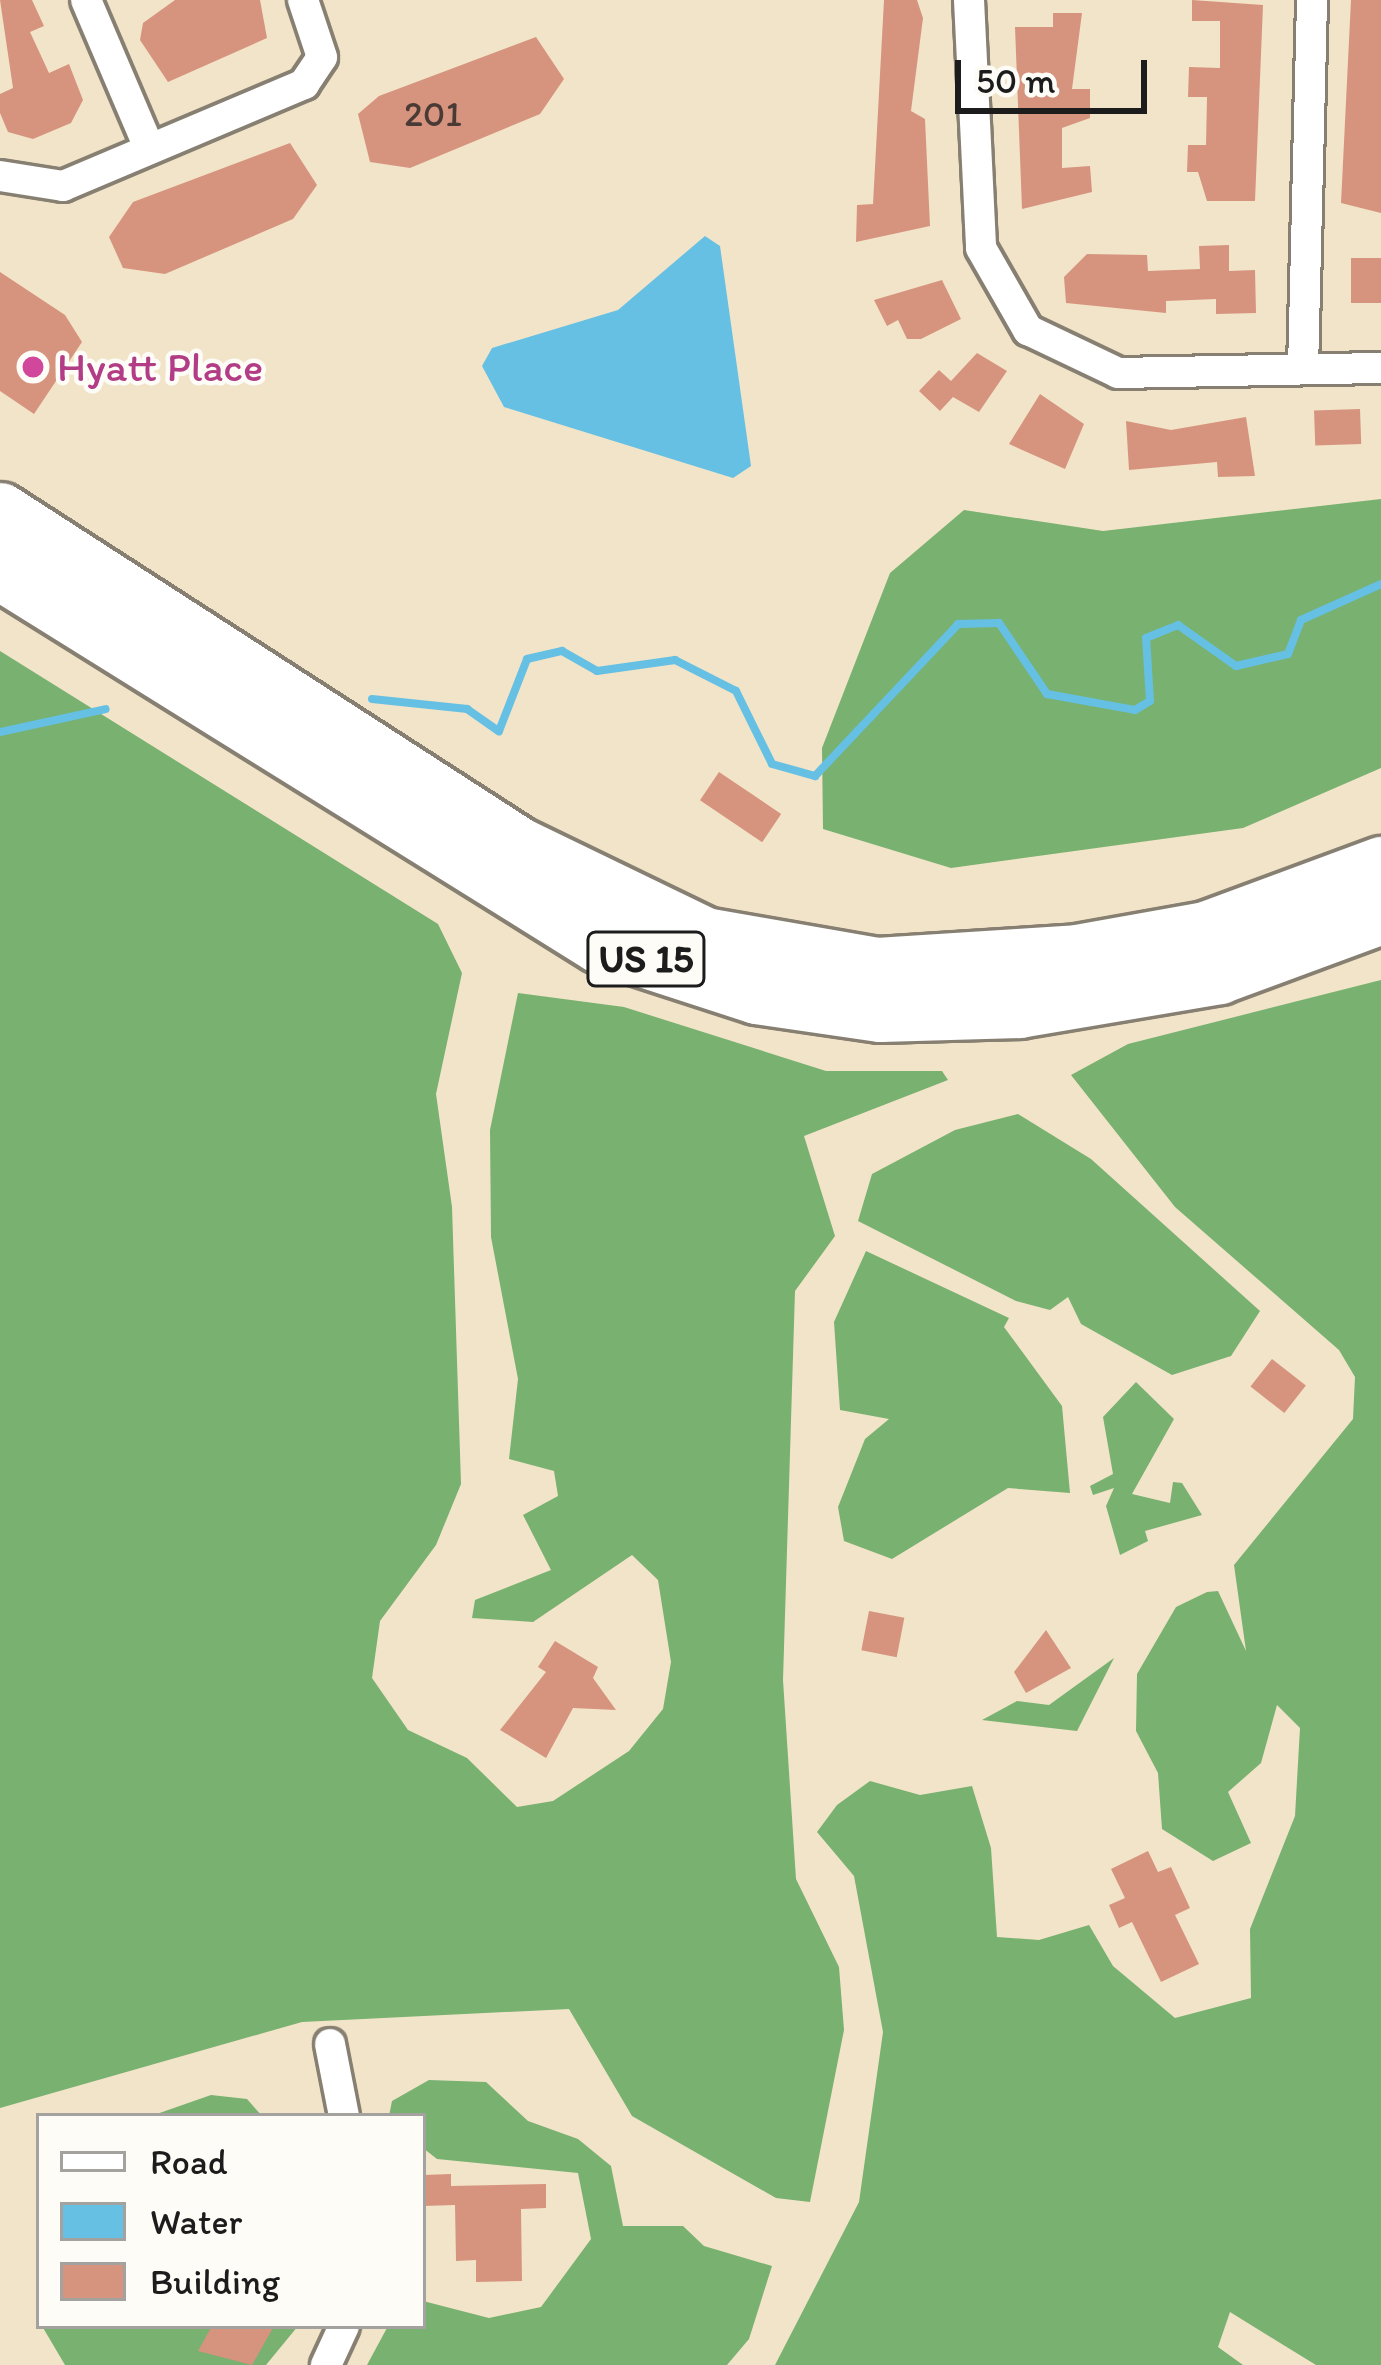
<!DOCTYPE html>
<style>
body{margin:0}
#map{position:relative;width:1381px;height:2365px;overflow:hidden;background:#f2e4c8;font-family:Itim,sans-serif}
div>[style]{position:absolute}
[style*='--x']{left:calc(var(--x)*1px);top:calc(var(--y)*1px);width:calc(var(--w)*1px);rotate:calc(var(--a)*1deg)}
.forest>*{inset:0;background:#78b170}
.water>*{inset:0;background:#66c0e4}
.stream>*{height:8px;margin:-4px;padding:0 4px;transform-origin:4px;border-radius:4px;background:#66c0e4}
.building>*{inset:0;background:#d6947f;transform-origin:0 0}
.roads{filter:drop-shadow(3px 0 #878072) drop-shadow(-3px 0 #878072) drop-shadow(0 3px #878072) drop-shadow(0 -3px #878072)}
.street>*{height:30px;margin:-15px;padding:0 15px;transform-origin:15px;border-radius:15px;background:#fff}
.highway>*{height:57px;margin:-28.5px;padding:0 28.5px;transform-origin:28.5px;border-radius:28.5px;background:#fff}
.dots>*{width:33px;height:33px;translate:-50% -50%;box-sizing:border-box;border:6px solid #fdfcf7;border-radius:50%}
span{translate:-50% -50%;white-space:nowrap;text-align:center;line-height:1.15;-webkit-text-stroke:9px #fdfcf7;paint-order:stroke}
.number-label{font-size:36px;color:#4a3a35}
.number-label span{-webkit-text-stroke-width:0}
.shield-label span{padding:3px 9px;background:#fdfcf7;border:3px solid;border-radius:9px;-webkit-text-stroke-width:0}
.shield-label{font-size:39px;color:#1c1c1c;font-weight:700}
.hotel-label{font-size:42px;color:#b23c85}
.left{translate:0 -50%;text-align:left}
.legend{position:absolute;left:36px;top:2113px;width:390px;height:216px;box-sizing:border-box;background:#fdfcf7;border:3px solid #a3a29f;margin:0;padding:15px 21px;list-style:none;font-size:36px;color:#1c1c1c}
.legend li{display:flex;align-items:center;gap:24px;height:60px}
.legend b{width:60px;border:3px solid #a3a29f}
.scale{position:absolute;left:955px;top:60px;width:192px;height:54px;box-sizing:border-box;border:6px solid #1c1c1c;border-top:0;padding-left:15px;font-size:36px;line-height:42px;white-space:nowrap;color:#1c1c1c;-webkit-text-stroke:9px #fdfcf7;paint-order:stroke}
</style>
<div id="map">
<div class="forest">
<div style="clip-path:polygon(1381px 499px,1381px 768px,1243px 828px,951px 868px,823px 829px,822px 748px,890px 573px,964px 510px,1103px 531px)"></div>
<div style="clip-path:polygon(0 651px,438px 924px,462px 973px,436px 1094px,452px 1207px,461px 1484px,436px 1545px,380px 1621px,372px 1678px,408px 1730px,467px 1758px,517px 1807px,553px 1801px,629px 1751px,663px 1709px,671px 1662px,658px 1580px,632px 1555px,533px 1622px,472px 1618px,475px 1600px,551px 1570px,523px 1515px,558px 1496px,554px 1471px,509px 1459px,518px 1379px,491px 1237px,490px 1130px,518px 993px,624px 1007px,826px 1071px,942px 1071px,948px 1080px,804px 1136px,835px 1236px,795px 1291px,783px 1680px,796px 1879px,839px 1967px,844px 2030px,810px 2202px,776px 2198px,632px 2116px,569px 2009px,302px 2022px,0 2108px)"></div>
<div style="clip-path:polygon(1381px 980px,1381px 2365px,1316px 2365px,1230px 2312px,1218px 2347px,1243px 2365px,775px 2365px,859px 2202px,883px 2032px,854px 1876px,817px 1832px,837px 1805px,870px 1781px,920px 1795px,972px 1786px,991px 1848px,997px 1937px,1039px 1940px,1089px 1925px,1113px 1966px,1175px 2018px,1251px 1998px,1250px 1929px,1295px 1816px,1300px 1728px,1277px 1705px,1261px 1763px,1228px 1792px,1251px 1843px,1213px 1861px,1162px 1829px,1158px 1773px,1136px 1731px,1137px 1674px,1176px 1607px,1207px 1592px,1218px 1591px,1246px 1651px,1234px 1565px,1353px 1419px,1355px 1377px,1339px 1350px,1175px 1207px,1071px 1075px,1128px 1044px)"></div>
<div style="clip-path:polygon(1018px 1114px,1091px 1159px,1260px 1311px,1231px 1356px,1172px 1375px,1081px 1324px,1068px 1297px,1050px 1310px,1016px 1301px,858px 1221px,872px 1174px,955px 1130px)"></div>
<div style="clip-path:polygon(866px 1251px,1009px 1318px,1004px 1327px,1062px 1406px,1070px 1493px,1008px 1488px,892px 1559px,844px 1541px,838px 1507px,865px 1439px,889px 1419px,840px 1410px,834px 1322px)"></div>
<div style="clip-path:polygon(1136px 1382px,1174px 1419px,1132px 1494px,1170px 1503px,1173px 1482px,1182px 1483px,1202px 1515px,1145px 1531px,1148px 1541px,1120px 1555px,1106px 1506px,1114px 1488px,1093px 1495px,1090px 1486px,1113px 1474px,1103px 1417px)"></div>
<div style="clip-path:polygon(1114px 1658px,1077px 1731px,982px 1720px,1017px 1701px,1049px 1705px)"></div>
<div style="clip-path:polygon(429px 2080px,486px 2082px,528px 2121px,578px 2139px,611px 2166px,623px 2226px,683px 2226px,704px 2246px,772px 2266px,749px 2339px,727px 2365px,367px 2365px,388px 2326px,423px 2326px,423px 2301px,489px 2318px,541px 2307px,591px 2239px,578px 2173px,437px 2159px,423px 2148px,423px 2116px,389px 2116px,392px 2101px)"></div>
<div style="clip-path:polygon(211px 2095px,247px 2099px,262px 2116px,151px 2116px)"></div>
<div style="clip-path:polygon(42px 2326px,298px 2326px,266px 2365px,65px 2365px)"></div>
</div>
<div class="water">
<div style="clip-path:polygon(705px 236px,720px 246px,751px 466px,733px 478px,504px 407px,482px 366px,492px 348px,618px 310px)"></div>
</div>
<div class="stream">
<div style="--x:372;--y:699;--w:96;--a:6"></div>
<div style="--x:467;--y:709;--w:39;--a:35"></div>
<div style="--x:499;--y:731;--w:77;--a:-68.7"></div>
<div style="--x:527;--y:659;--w:36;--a:-13"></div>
<div style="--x:562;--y:651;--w:40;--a:29.7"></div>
<div style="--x:597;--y:671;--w:79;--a:-8"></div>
<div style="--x:675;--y:660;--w:68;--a:26.9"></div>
<div style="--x:736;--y:691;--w:81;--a:63.7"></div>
<div style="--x:772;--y:764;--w:45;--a:15.6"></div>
<div style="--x:815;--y:776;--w:209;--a:-46.7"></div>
<div style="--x:958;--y:624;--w:41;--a:-1.4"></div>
<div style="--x:999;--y:623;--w:86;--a:55.9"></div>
<div style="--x:1047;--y:694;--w:89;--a:10.3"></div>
<div style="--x:1135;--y:710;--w:17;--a:-31"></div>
<div style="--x:1150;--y:701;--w:63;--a:-93.6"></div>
<div style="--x:1146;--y:638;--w:35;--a:-22"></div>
<div style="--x:1178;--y:625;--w:71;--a:35.3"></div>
<div style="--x:1236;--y:666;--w:53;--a:-13"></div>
<div style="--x:1288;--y:654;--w:36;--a:-69"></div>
<div style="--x:1301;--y:620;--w:88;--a:-24.2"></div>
<div style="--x:0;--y:732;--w:108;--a:-12.2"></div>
</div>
<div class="building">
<div style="clip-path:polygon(0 0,32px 0,44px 26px,30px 32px,49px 73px,69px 64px,83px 100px,71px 123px,33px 139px,8px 132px,0 113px,0 94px,13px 88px)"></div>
<div style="clip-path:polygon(175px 0,260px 0,267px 38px,168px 82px,140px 40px,143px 23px)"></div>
<div style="clip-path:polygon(884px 0,917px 0,923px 18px,911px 111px,925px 119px,930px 226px,856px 242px,857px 205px,873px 204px)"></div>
<div style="clip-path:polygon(1192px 0,1263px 5px,1255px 201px,1207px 201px,1198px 172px,1187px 172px,1188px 145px,1206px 145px,1207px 97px,1188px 97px,1189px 67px,1220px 68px,1220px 21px,1192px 21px)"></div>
<div style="clip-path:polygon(1351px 0,1381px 0,1381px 213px,1341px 203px)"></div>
<div style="clip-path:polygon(1053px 13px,1082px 13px,1072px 89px,1090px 89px,1090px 118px,1062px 128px,1062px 168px,1090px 166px,1092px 192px,1022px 209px,1015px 27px,1053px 27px)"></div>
<div style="clip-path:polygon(536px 37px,564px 79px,540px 114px,410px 168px,370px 162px,358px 114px,379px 96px)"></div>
<div style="clip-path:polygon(290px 143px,317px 185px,293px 219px,165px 274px,123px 268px,109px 237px,133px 202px)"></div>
<div style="clip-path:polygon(1229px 245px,1229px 271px,1255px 270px,1256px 313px,1216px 314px,1216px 299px,1166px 301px,1166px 313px,1066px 303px,1064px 277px,1087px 254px,1147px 255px,1148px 271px,1200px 269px,1199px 246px)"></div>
<div style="left:1351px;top:258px;width:30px;height:45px"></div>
<div style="clip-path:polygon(0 272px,65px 315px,82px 342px,34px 414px,0 391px)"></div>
<div style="clip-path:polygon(942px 280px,961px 319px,921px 339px,907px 339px,898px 320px,887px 326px,874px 300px)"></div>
<div style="clip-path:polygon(977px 353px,1007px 371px,979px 412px,953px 397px,940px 411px,919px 391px,939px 370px,951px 381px)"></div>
<div style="clip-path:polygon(1040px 394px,1084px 424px,1065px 469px,1009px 444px)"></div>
<div style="left:1360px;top:409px;width:35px;height:46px;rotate:88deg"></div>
<div style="clip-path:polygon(1246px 417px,1255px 476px,1218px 477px,1217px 462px,1129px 470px,1126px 421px,1171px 430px)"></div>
<div style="left:719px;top:772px;width:75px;height:34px;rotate:34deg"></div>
<div style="left:1272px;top:1359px;width:43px;height:35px;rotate:38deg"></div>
<div style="left:869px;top:1611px;width:36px;height:40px;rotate:11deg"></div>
<div style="clip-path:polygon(1046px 1630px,1071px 1668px,1026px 1693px,1014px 1672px)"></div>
<div style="clip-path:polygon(555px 1641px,598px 1667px,593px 1678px,616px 1710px,573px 1708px,546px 1758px,500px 1730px,546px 1672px,538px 1667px)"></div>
<div style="clip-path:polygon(1148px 1851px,1158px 1872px,1171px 1867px,1190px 1908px,1175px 1915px,1199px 1964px,1161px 1982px,1132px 1922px,1119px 1928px,1109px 1905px,1125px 1898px,1111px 1869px)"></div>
<div style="clip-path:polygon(451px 2174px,451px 2186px,546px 2184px,546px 2208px,521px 2209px,522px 2281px,476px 2282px,476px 2260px,456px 2261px,455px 2205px,423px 2206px,423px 2175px)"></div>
<div style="clip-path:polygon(212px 2326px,274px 2326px,252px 2365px,198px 2351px)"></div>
</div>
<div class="roads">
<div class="street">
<div style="--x:86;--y:0;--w:161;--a:66.9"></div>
<div style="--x:969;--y:0;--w:248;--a:87.2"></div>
<div style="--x:981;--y:248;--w:95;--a:60.2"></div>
<div style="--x:1028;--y:330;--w:100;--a:25.5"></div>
<div style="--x:1118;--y:373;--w:263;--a:-1.1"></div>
<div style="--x:0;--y:176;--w:64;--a:9"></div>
<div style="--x:63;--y:186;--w:262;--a:-22.9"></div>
<div style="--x:304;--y:84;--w:32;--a:-56"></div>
<div style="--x:322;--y:57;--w:60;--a:-108.4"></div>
<div style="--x:1303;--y:369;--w:369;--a:-88.6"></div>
<div style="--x:330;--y:2044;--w:73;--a:79"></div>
<div style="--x:326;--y:2365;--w:43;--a:-65.2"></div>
</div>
<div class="highway">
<div style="--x:0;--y:511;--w:618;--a:32.84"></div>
<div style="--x:519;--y:846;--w:207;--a:25.8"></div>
<div style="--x:705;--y:936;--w:175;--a:9.9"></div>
<div style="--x:877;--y:966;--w:200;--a:-3.7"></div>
<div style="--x:1077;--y:953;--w:130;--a:-10.2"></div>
<div style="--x:1205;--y:930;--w:188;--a:-20.3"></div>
<div style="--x:0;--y:571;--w:706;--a:31.91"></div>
<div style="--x:599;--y:944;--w:165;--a:18"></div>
<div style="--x:756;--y:995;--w:125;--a:8.3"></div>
<div style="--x:880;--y:1013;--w:139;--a:-1.6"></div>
<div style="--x:1019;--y:1009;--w:203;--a:-9.6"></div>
<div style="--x:1219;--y:975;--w:173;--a:-20.3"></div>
</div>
</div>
<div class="dots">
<div style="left:33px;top:367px;background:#d1479c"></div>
</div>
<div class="number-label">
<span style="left:433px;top:114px">201</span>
</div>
<div class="shield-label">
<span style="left:646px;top:959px">US 15</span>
</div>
<div class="hotel-label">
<span class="left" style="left:57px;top:367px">Hyatt Place</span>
</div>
<ul class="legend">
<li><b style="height:15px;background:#fff"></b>Road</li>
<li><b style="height:33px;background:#66c0e4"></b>Water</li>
<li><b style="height:33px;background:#d6947f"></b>Building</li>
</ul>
<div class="scale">50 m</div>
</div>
